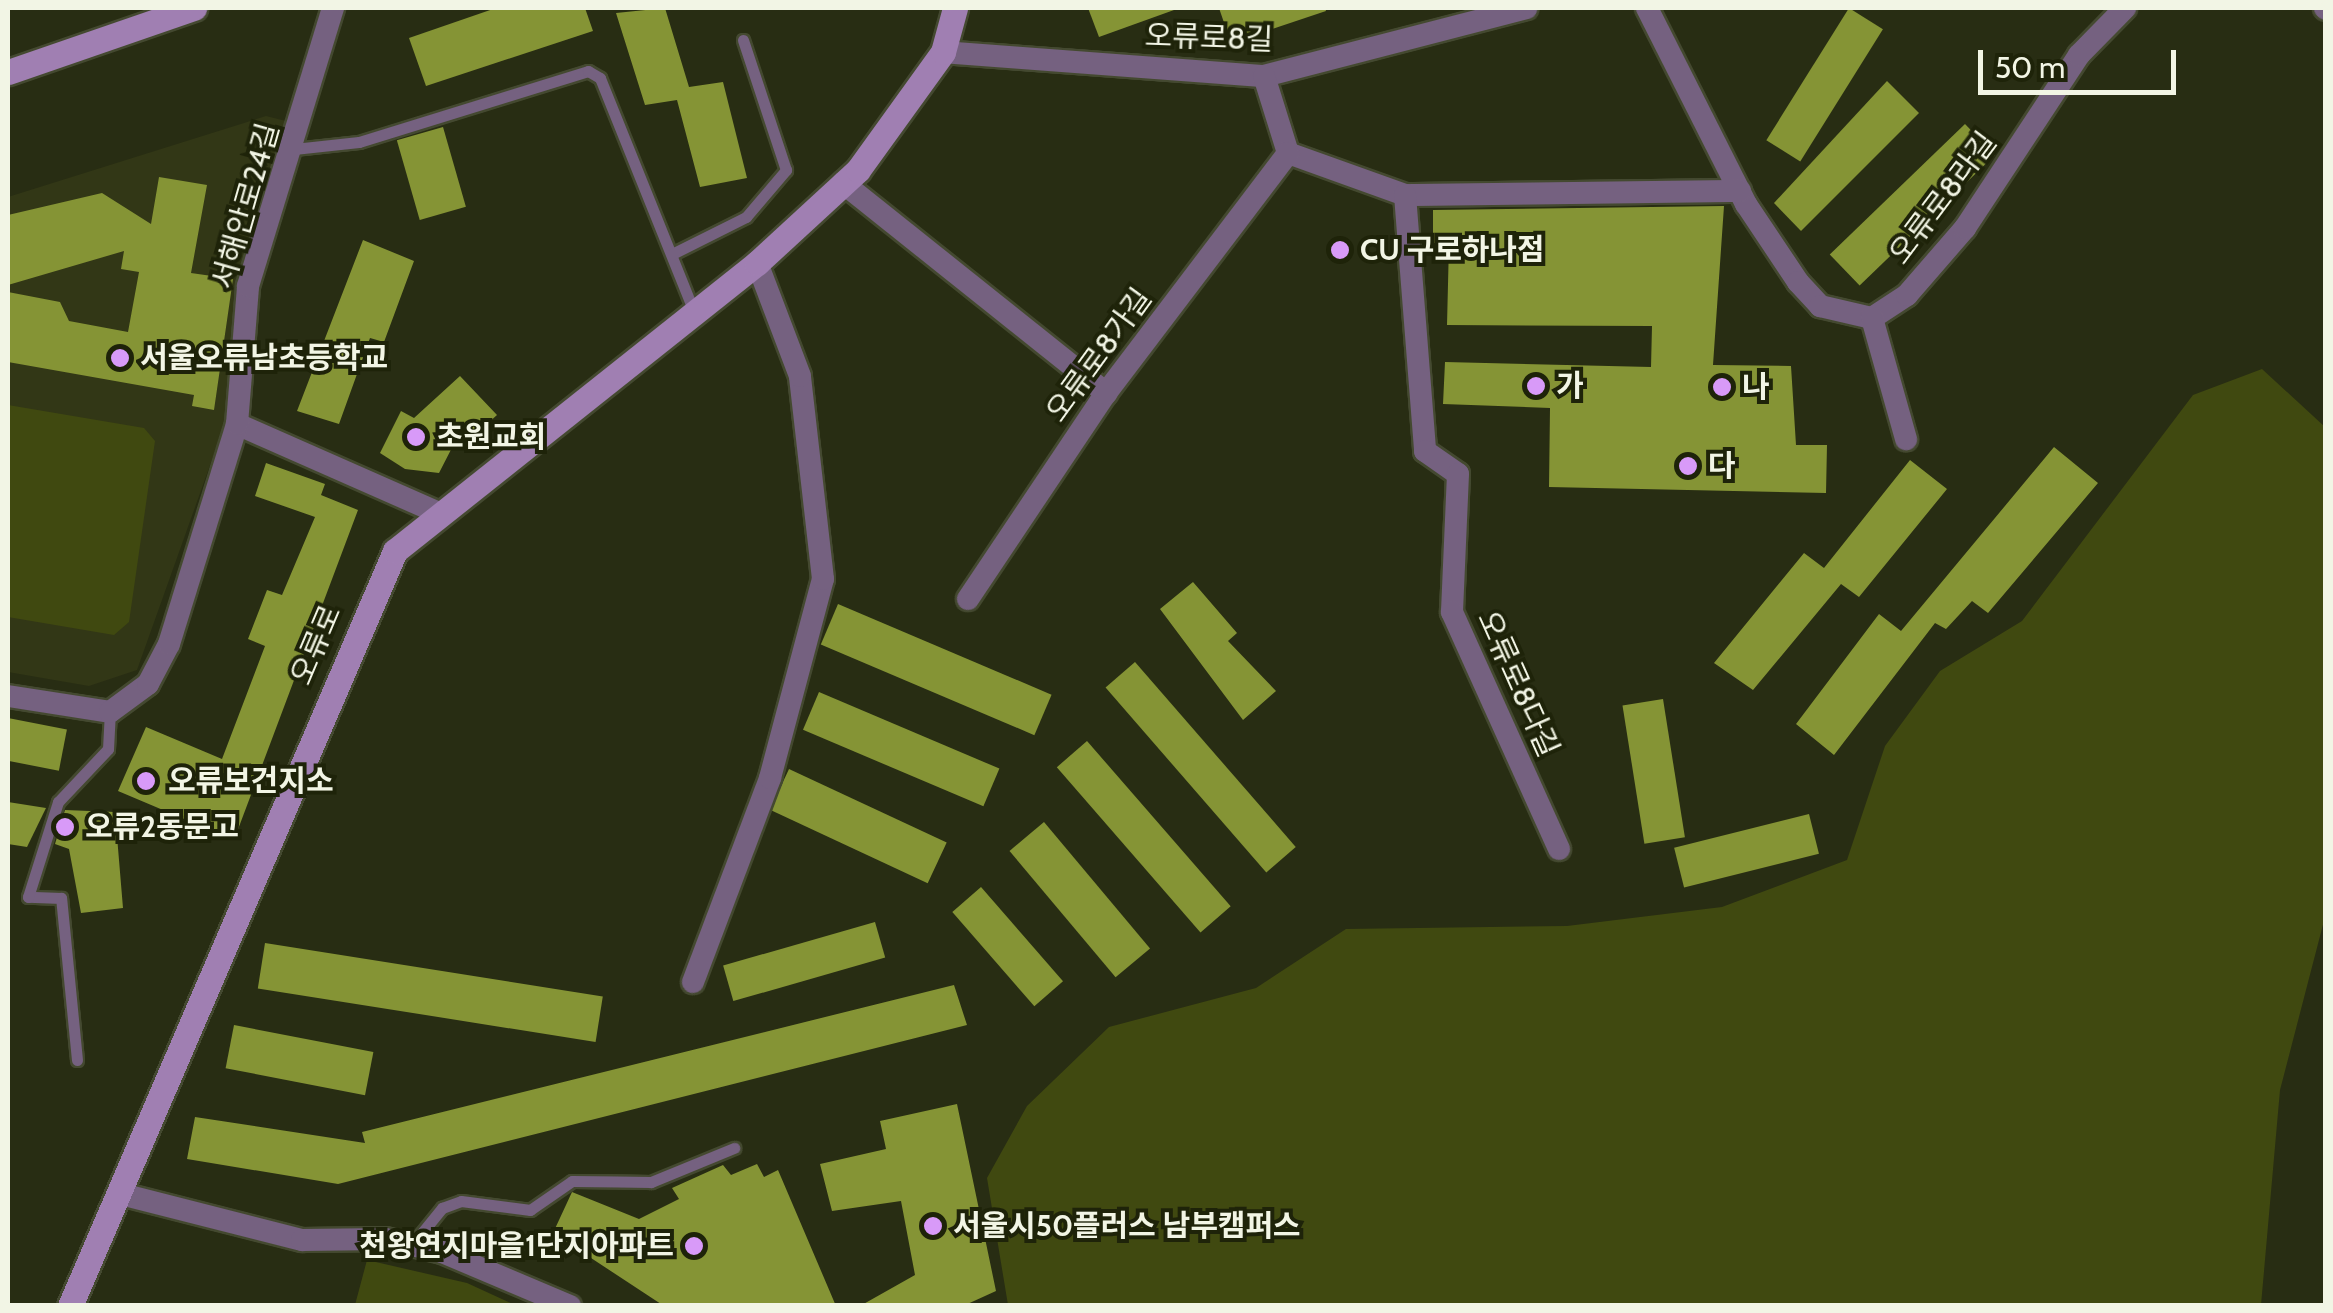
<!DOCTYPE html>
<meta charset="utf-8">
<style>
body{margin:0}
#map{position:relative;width:2333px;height:1313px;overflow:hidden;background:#282d13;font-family:Cabin,"Noto Sans KR",sans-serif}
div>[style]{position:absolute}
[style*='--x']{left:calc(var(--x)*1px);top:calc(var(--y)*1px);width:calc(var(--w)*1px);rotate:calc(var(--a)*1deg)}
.built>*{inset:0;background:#323716}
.green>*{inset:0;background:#404910}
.building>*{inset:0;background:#859435;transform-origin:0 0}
.roads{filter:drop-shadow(2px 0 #444930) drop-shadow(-2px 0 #444930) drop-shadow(0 2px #444930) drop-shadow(0 -2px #444930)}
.lane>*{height:11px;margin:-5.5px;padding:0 5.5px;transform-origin:5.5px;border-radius:5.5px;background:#756180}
.street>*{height:22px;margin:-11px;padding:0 11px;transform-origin:11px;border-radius:11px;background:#756180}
.secondary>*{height:25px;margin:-12.5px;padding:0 12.5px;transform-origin:12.5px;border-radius:12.5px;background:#a07fb2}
.dots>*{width:28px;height:28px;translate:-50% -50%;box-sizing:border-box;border:5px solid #1e2309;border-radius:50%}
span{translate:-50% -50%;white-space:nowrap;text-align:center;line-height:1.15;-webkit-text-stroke:8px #1e2309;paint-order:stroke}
.street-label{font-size:30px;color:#f2f5e5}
.poi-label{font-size:30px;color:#f2f5e5;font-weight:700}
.left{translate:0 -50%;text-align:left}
.right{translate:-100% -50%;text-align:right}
.frame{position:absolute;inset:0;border:10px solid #f2f5e5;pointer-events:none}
.scale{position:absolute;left:1978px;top:50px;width:198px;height:45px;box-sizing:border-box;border:5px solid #f2f5e5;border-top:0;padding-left:12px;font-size:30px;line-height:35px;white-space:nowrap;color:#f2f5e5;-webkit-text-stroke:8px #1e2309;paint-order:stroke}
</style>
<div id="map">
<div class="built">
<div style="clip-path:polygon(266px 116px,286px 121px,243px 291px,224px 426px,137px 670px,89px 686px,8px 672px,8px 197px)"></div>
</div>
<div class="green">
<div style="clip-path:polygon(2262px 369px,2325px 427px,2326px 913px,2280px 1090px,2261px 1305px,1008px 1305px,987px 1178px,1027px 1106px,1109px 1027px,1256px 988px,1346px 929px,1567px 926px,1722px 907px,1847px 860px,1885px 746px,1940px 671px,2022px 621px,2193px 395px)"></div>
<div style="clip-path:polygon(8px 405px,144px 428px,155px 441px,129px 622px,114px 635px,8px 617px)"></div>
<div style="clip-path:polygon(367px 1260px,467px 1283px,515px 1305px,355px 1305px)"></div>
</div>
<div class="building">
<div style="clip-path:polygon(496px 8px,585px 8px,593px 31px,426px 86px,409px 38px)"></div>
<div style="clip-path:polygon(665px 8px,689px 87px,723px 82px,747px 178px,700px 187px,677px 100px,645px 105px,616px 13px)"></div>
<div style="clip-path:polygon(1088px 8px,1174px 8px,1174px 10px,1099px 37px)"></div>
<div style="clip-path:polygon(1219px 8px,1325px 8px,1326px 11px,1231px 43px)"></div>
<div style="left:1849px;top:8px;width:40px;height:156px;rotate:32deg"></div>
<div style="clip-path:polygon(1887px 81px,1919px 113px,1801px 231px,1774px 203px)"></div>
<div style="left:1965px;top:124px;width:43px;height:188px;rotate:46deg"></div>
<div style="left:443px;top:127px;width:83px;height:48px;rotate:74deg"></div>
<div style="clip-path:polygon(159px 177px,207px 185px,191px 273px,233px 279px,214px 410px,192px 406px,194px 395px,8px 362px,8px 292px,60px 302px,69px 321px,128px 332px,139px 272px,121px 269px,124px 251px,8px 285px,8px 215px,102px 193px,151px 224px)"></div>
<div style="clip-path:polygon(1724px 206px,1713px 365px,1791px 366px,1796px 445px,1827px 445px,1826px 493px,1549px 487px,1550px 408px,1443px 404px,1445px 362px,1651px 367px,1652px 326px,1447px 325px,1449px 243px,1433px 243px,1433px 210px)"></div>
<div style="clip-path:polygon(363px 240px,414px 261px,384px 342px,370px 338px,339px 424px,297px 411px)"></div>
<div style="clip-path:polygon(460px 376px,497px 415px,465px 444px,458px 436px,439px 473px,405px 469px,380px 453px,401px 411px,414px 418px)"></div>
<div style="clip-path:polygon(2054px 447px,2098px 483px,1988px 613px,1972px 601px,1946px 629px,1935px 623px,1834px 755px,1796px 724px,1879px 614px,1901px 631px)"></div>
<div style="clip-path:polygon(1910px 460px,1947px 489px,1859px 597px,1841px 584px,1753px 690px,1714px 663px,1804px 553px,1824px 568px)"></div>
<div style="clip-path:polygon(266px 463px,325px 484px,321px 495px,358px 510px,234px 840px,118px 791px,146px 727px,222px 759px,265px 646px,248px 639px,267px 590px,282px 595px,315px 517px,255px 496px)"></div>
<div style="clip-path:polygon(1193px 582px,1237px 633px,1228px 641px,1276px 691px,1243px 720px,1160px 609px)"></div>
<div style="left:838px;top:604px;width:232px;height:44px;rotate:23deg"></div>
<div style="left:1135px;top:662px;width:245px;height:39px;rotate:49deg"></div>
<div style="left:819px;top:692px;width:196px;height:41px;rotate:23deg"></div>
<div style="left:1663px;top:699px;width:140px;height:41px;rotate:81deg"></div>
<div style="left:8px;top:718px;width:60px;height:42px;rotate:11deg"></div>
<div style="left:1087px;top:741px;width:219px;height:40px;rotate:49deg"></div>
<div style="left:789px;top:769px;width:174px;height:45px;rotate:25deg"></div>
<div style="clip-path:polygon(8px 802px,46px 808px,27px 847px,8px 844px)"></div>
<div style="clip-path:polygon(65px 810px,115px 812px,123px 908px,81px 913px,69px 849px,55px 844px)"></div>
<div style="left:1809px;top:814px;width:41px;height:139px;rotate:76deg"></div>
<div style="left:1044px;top:822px;width:165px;height:45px;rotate:50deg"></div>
<div style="left:981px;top:887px;width:125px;height:38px;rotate:49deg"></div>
<div style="left:875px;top:922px;width:37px;height:158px;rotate:74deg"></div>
<div style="left:265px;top:943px;width:342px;height:46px;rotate:9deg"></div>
<div style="clip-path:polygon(954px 985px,967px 1025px,338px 1184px,187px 1159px,195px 1117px,365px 1143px,362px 1132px)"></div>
<div style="left:234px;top:1025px;width:142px;height:44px;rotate:11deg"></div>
<div style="clip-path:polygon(957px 1104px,996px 1291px,963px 1306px,860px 1306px,915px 1275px,901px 1201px,832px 1211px,820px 1164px,886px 1149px,880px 1121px)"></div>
<div style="clip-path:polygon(757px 1164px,764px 1177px,778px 1170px,836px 1306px,664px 1306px,553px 1233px,572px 1192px,639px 1219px,679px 1199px,672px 1188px,723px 1165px,731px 1175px)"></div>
</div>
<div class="roads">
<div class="lane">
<div style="--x:294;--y:149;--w:65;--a:-6.1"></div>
<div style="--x:359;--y:142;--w:240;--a:-17.2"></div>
<div style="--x:588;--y:71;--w:14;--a:30"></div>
<div style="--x:600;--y:78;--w:249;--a:68.1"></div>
<div style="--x:672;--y:254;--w:83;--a:-26.6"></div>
<div style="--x:746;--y:217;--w:62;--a:-49.6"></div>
<div style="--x:786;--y:170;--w:137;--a:-108.3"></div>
<div style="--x:77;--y:1060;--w:163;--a:-95.6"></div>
<div style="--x:61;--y:898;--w:33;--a:-178"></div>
<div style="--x:28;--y:897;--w:100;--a:-72.5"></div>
<div style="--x:58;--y:802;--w:73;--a:-46.7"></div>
<div style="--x:108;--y:749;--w:37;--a:-87"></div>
<div style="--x:412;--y:1245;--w:48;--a:-51"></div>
<div style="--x:442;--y:1208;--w:20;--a:-20"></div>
<div style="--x:461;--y:1201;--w:70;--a:7.4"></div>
<div style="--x:530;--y:1210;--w:51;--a:-34.6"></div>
<div style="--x:572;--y:1181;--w:79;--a:0.7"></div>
<div style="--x:651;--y:1182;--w:90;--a:-22.3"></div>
</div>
<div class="street">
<div style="--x:1647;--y:8;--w:220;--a:63.2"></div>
<div style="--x:1746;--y:204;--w:94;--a:56.3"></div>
<div style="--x:1798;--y:282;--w:33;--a:47"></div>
<div style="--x:1820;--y:306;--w:53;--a:13"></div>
<div style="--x:1872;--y:318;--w:42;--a:-33.3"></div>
<div style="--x:1907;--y:295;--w:89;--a:-49.1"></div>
<div style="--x:1965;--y:228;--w:207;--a:-56.6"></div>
<div style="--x:2079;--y:55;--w:66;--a:-45.6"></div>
<div style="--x:2325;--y:8;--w:1;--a:45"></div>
<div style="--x:943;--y:52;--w:322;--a:4.3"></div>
<div style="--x:1264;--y:76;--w:271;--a:-14.5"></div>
<div style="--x:1264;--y:76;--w:81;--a:72.7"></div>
<div style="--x:1288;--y:153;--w:124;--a:19.7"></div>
<div style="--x:1405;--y:195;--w:335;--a:-0.7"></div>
<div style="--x:843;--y:183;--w:337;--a:38.6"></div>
<div style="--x:1405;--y:195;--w:257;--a:85.5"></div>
<div style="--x:1425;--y:451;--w:40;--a:34.9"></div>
<div style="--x:1458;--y:474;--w:138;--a:92.5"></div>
<div style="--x:1452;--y:612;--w:260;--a:65.7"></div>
<div style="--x:1872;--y:318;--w:126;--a:74.3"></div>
<div style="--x:237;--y:424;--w:221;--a:23.8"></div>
<div style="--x:968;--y:599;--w:248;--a:-56.2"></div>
<div style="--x:1106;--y:393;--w:301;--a:-52.8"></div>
<div style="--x:8;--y:696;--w:103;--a:8.9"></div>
<div style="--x:110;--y:712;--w:47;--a:-36.4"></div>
<div style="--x:148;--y:684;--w:45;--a:-62.3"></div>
<div style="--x:169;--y:644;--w:230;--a:-72.8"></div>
<div style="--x:237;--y:424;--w:138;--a:-85.4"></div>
<div style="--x:248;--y:286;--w:291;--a:-73"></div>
<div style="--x:693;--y:982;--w:218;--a:-69.3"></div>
<div style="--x:770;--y:778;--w:206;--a:-75.1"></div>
<div style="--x:823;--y:579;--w:204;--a:-96.5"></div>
<div style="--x:800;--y:376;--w:121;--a:-110.8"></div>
<div style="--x:121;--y:1194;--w:187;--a:14.3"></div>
<div style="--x:302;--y:1240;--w:83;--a:-0.7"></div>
<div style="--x:385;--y:1239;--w:58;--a:12.8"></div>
<div style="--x:442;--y:1252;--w:139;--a:22.9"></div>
</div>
<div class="secondary">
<div style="--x:8;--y:72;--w:197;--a:-19"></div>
<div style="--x:70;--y:1306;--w:822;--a:-66.71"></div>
<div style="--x:395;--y:551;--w:463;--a:-38.5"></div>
<div style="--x:757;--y:263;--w:137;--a:-42.6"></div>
<div style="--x:858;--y:170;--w:145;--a:-54.2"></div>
<div style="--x:943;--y:52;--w:46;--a:-74.7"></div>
</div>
</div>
<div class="dots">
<div style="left:1340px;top:250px;background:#d89af8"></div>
<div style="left:120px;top:358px;background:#d89af8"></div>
<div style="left:1536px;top:386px;background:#d89af8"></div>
<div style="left:1722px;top:387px;background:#d89af8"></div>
<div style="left:416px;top:437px;background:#d89af8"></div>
<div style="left:1688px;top:466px;background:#d89af8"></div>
<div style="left:146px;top:781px;background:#d89af8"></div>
<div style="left:65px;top:827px;background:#d89af8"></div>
<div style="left:933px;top:1226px;background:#d89af8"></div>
<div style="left:694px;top:1246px;background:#d89af8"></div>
</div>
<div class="street-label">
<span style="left:1209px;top:38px;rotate:2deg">오류로8길</span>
<span style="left:1943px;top:198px;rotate:-53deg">오류로8라길</span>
<span style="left:246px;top:206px;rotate:-74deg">서해안로24길</span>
<span style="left:1099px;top:355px;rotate:-54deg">오류로8가길</span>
<span style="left:316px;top:645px;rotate:-67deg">오류로</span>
<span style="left:1518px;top:684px;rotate:66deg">오류로8다길</span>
</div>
<div class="poi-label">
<span class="left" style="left:1360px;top:250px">CU 구로하나점</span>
<span class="left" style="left:140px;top:358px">서울오류남초등학교</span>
<span class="left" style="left:1556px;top:386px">가</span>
<span class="left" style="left:1742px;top:387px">나</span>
<span class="left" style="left:436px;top:437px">초원교회</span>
<span class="left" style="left:1708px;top:466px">다</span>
<span class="left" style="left:168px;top:781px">오류보건지소</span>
<span class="left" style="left:85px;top:827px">오류2동문고</span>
<span class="left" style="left:953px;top:1226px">서울시50플러스 남부캠퍼스</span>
<span class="right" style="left:674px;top:1246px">천왕연지마을1단지아파트</span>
</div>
<div class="frame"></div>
<div class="scale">50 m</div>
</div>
